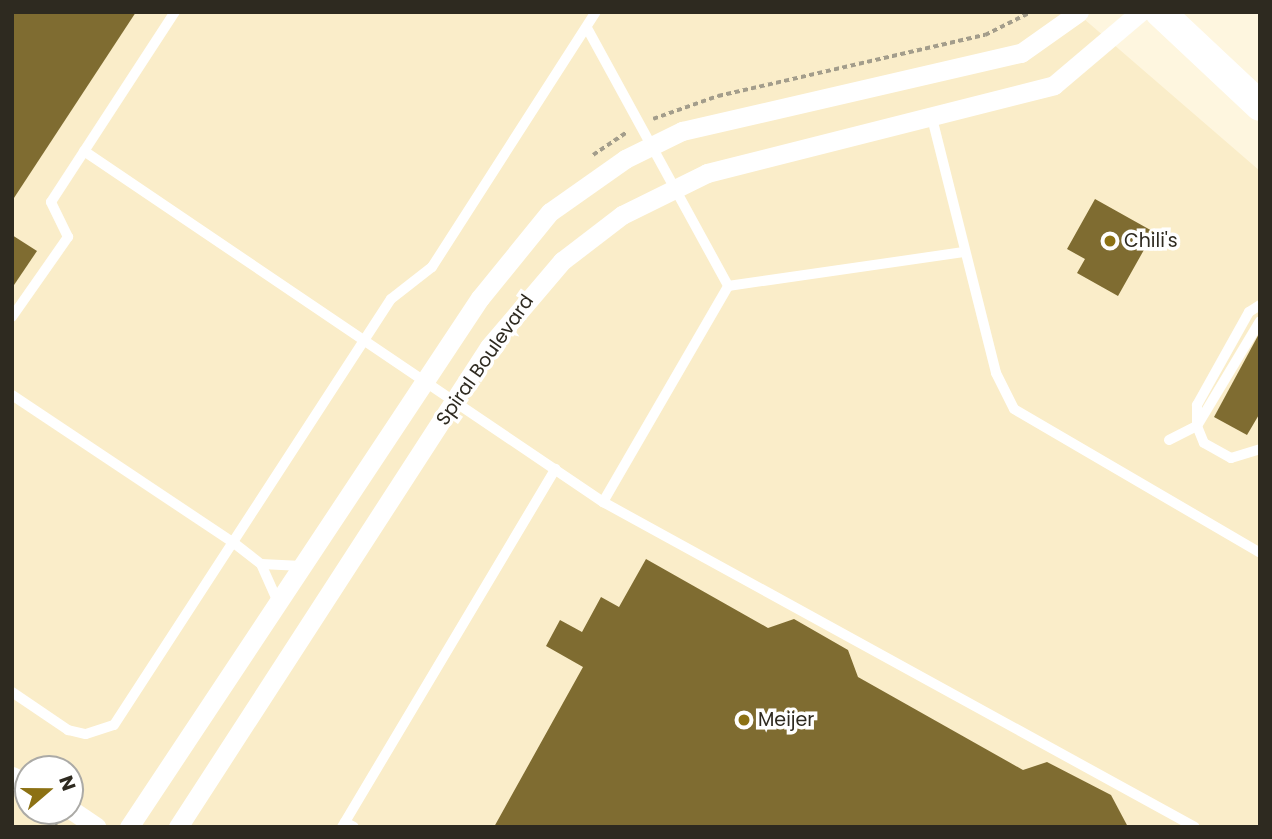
<!DOCTYPE html>
<style>
body{margin:0}
#map{position:relative;width:1272px;height:839px;overflow:hidden;background:#fef6df;font-family:Poppins,sans-serif}
div>[style]{position:absolute}
[style*='--x']{left:calc(var(--x)*1px);top:calc(var(--y)*1px);width:calc(var(--w)*1px);rotate:calc(var(--a)*1deg)}
.built>*{inset:0;background:#faedc9}
.building>*{inset:0;background:#7f6c31}
.path>*{height:3.5px;margin-top:-1.75px;transform-origin:0;background:repeating-linear-gradient(90deg,#a39d8b 0 5px,transparent 0 8.5px)}
.service>*{height:10px;margin:-5px;padding:0 5px;transform-origin:5px;border-radius:5px;background:#fff}
.minor>*{height:19px;margin:-9.5px;padding:0 9.5px;transform-origin:9.5px;border-radius:9.5px;background:#fff}
.primary>*{height:30px;margin:-15px;padding:0 15px;transform-origin:15px;border-radius:15px;background:#fff}
.dots>*{width:19px;height:19px;translate:-50% -50%;box-sizing:border-box;border:4px solid #fff;border-radius:50%}
span{translate:-50% -50%;white-space:nowrap;text-align:center;line-height:1.15;-webkit-text-stroke:7px #fff;paint-order:stroke}
.poi-label{font-size:19px;color:#2e2a20}
.left{translate:0 -50%;text-align:left}
.street-label{font-size:19px;color:#2e2a20}
.frame{position:absolute;inset:0;border:14px solid #2e2a20;pointer-events:none}
.north{position:absolute;left:14px;top:755px;width:70px;height:70px;box-sizing:border-box;background:#fff;border:2px solid #abaaa6;border-radius:50%;rotate:70deg;font-size:19px;font-weight:700;line-height:28px;text-align:center;color:#2e2a20}
.north::after{content:'';display:block;margin:auto;width:24px;height:32px;background:#8c7114;clip-path:polygon(50% 0,100% 100%,50% 72%,0 100%)}
</style>
<div id="map">
<div class="built">
<div style="clip-path:polygon(evenodd,12px 12px,1076px 12px,1260px 171px,1260px 827px,12px 827px,12px 12px,28px 769px,70px 769px,70px 811px,28px 811px,28px 769px)"></div>
</div>
<div class="building">
<div style="clip-path:polygon(12px 12px,136px 12px,12px 201px)"></div>
<div style="clip-path:polygon(1095px 199px,1154px 232px,1118px 296px,1077px 273px,1085px 259px,1067px 249px)"></div>
<div style="clip-path:polygon(12px 235px,37px 251px,12px 288px)"></div>
<div style="clip-path:polygon(1260px 332px,1260px 413px,1247px 435px,1214px 417px)"></div>
<div style="clip-path:polygon(646px 559px,768px 628px,794px 619px,848px 650px,858px 677px,1023px 770px,1047px 762px,1111px 795px,1128px 827px,494px 827px,583px 667px,546px 646px,560px 620px,582px 632px,601px 597px,619px 607px)"></div>
</div>
<div class="path">
<div style="--x:653;--y:119;--w:69;--a:-19.5"></div>
<div style="--x:718;--y:96;--w:274;--a:-12.9"></div>
<div style="--x:985;--y:35;--w:51;--a:-26.6"></div>
<div style="--x:593;--y:155;--w:41;--a:-34.1"></div>
<div style="--x:34;--y:811;--w:29;--a:34"></div>
</div>
<div class="service">
<div style="--x:587;--y:28;--w:294;--a:61.3"></div>
<div style="--x:932;--y:118;--w:263;--a:75.9"></div>
<div style="--x:996;--y:373;--w:40;--a:63.4"></div>
<div style="--x:1014;--y:409;--w:285;--a:30.3"></div>
<div style="--x:84;--y:151;--w:627;--a:34.07"></div>
<div style="--x:603;--y:502;--w:675;--a:28.77"></div>
<div style="--x:728;--y:286;--w:238;--a:-8.2"></div>
<div style="--x:1260;--y:305;--w:13;--a:148"></div>
<div style="--x:1249;--y:312;--w:107;--a:119.2"></div>
<div style="--x:1197;--y:405;--w:21;--a:90"></div>
<div style="--x:1197;--y:426;--w:18;--a:68"></div>
<div style="--x:1204;--y:443;--w:31;--a:29"></div>
<div style="--x:1231;--y:458;--w:30;--a:-17"></div>
<div style="--x:12;--y:317;--w:98;--a:-55"></div>
<div style="--x:68;--y:237;--w:39;--a:-116"></div>
<div style="--x:51;--y:202;--w:227;--a:-56.9"></div>
<div style="--x:12;--y:395;--w:267;--a:33.7"></div>
<div style="--x:234;--y:543;--w:34;--a:38"></div>
<div style="--x:261;--y:564;--w:42;--a:65.9"></div>
<div style="--x:1169;--y:440;--w:31;--a:-27"></div>
<div style="--x:1197;--y:426;--w:122;--a:-59"></div>
<div style="--x:603;--y:502;--w:250;--a:-59.9"></div>
<div style="--x:261;--y:564;--w:41;--a:2.8"></div>
<div style="--x:12;--y:692;--w:68;--a:34.2"></div>
<div style="--x:68;--y:730;--w:18;--a:13"></div>
<div style="--x:86;--y:734;--w:29;--a:-18"></div>
<div style="--x:114;--y:725;--w:508;--a:-56.97"></div>
<div style="--x:391;--y:299;--w:52;--a:-38"></div>
<div style="--x:432;--y:267;--w:303;--a:-57.3"></div>
<div style="--x:345;--y:822;--w:10;--a:29"></div>
<div style="--x:342;--y:827;--w:417;--a:-59.2"></div>
</div>
<div class="minor">
<div style="--x:12;--y:776;--w:18;--a:27"></div>
<div style="--x:70;--y:809;--w:32;--a:34"></div>
<div style="--x:129;--y:827;--w:635;--a:-56.44"></div>
<div style="--x:480;--y:298;--w:111;--a:-50.9"></div>
<div style="--x:550;--y:212;--w:92;--a:-35.2"></div>
<div style="--x:625;--y:159;--w:64;--a:-26.2"></div>
<div style="--x:682;--y:131;--w:348;--a:-13"></div>
<div style="--x:1021;--y:53;--w:71;--a:-35.3"></div>
<div style="--x:178;--y:827;--w:572;--a:-57.06"></div>
<div style="--x:489;--y:347;--w:113;--a:-49.7"></div>
<div style="--x:562;--y:261;--w:76;--a:-37.5"></div>
<div style="--x:622;--y:215;--w:95;--a:-26.3"></div>
<div style="--x:707;--y:173;--w:358;--a:-14.2"></div>
<div style="--x:1054;--y:85;--w:113;--a:-40.3"></div>
</div>
<div class="primary">
<div style="--x:1160;--y:12;--w:137;--a:43.2"></div>
</div>
<div class="dots">
<div style="left:1110px;top:241px;background:#8c7114"></div>
<div style="left:744px;top:720px;background:#8c7114"></div>
</div>
<div class="poi-label">
<span class="left" style="left:1124px;top:241px">Chili's</span>
<span class="left" style="left:758px;top:720px">Meijer</span>
</div>
<div class="street-label">
<span style="left:485px;top:360px;rotate:-55deg">Spiral Boulevard</span>
</div>
<div class="frame"></div>
<div class="north">N</div>
</div>
